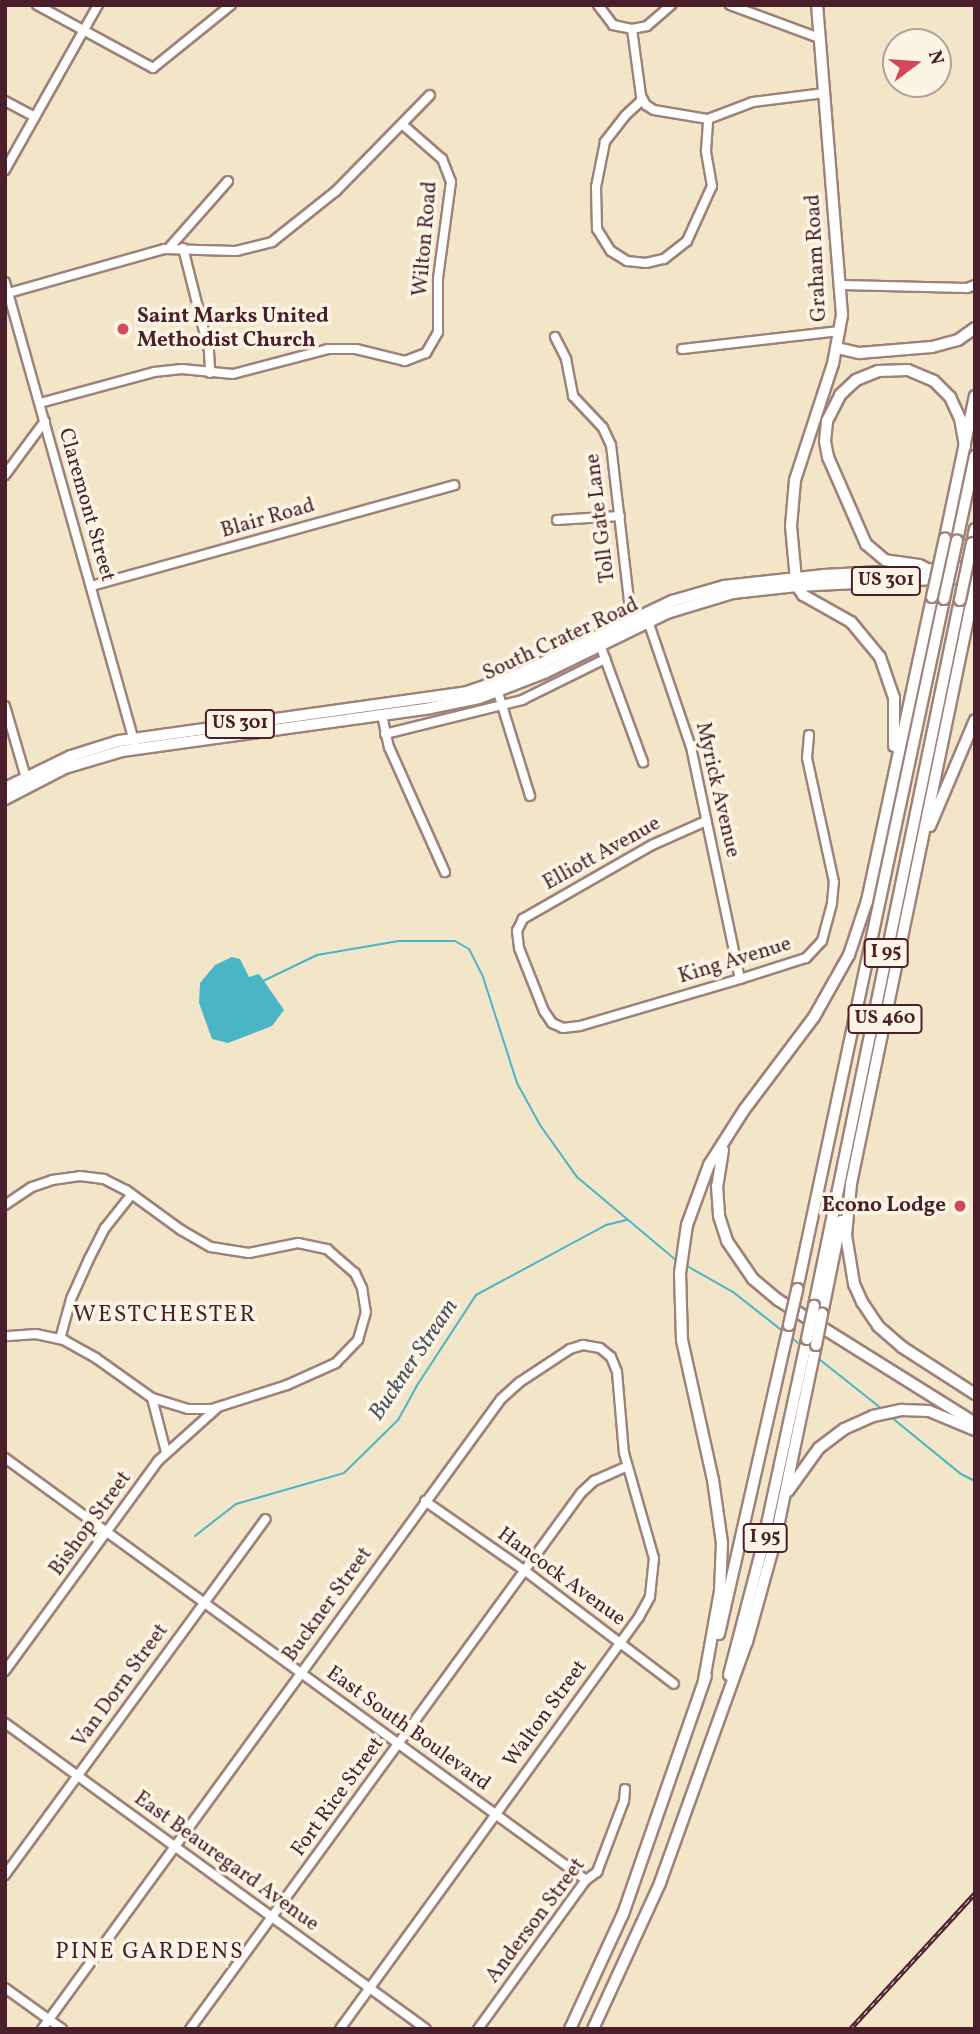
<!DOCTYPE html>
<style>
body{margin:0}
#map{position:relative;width:980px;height:2034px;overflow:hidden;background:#f3e5c8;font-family:Vollkorn,serif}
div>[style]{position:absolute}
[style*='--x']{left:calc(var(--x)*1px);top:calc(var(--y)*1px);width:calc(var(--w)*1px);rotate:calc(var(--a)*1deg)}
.water>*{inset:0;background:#4ab5c7}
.stream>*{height:2px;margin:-1px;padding:0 1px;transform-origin:1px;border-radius:1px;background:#4ab5c7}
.roads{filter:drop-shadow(2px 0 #9e827a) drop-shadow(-2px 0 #9e827a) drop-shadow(0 2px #9e827a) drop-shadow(0 -2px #9e827a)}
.minor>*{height:8px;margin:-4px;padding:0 4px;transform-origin:4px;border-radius:4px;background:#fff}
.major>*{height:10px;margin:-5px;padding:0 5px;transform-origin:5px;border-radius:5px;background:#fff}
.highway>*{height:10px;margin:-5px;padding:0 5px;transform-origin:5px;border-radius:5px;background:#fff}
.rail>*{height:4.5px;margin-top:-2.25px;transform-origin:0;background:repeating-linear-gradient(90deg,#fcf5e5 0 5px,#4a1f2b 0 10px);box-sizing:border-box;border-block:2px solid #4a1f2b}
.bridges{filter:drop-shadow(2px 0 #9e827a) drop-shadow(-2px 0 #9e827a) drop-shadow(0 2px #9e827a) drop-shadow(0 -2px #9e827a)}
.highway-bridge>*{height:10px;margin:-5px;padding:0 5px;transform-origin:5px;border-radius:5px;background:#fff}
.dots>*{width:19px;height:19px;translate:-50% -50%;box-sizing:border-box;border:4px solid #fcf5e5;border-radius:50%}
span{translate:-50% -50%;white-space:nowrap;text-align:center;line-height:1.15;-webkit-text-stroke:7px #fcf5e5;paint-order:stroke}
.shield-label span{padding:2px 5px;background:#fcf5e5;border:2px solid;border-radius:5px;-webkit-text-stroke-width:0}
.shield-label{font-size:19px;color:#4a1f2b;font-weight:700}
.street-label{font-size:21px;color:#4a1f2b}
.poi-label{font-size:21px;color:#4a1f2b;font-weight:700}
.left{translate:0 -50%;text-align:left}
.right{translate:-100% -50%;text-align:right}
.neighbourhood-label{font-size:23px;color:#4a1f2b;letter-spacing:2px}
.water-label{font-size:23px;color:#4a5462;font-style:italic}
.frame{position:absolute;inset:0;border:7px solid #4a1f2b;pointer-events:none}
.north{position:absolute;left:882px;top:28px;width:70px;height:70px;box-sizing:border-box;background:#fcf5e5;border:2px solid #b59f9b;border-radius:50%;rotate:74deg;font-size:19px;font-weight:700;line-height:28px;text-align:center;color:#4a1f2b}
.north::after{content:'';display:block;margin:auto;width:24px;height:32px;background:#d1495b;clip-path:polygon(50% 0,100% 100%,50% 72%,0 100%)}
</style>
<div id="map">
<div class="water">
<div style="clip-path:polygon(232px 957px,240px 959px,249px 977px,259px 974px,284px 1010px,272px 1026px,228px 1043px,212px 1039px,199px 1003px,200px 983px,215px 965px)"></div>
</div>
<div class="stream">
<div style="--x:263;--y:981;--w:60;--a:-25.7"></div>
<div style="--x:317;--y:955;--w:83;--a:-9.7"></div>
<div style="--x:399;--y:941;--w:56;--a:0"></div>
<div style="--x:455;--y:941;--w:16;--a:30"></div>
<div style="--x:469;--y:949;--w:31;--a:63"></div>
<div style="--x:483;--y:977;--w:111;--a:72.2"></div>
<div style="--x:517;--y:1083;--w:48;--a:61.3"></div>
<div style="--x:540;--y:1125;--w:64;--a:54.6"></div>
<div style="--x:577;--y:1177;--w:129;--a:40"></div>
<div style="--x:687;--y:1266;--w:53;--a:29.5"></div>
<div style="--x:733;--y:1292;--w:60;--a:38.2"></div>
<div style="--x:793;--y:1339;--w:6;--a:39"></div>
<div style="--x:819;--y:1359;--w:80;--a:38.4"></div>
<div style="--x:891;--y:1417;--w:90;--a:39.2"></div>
<div style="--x:961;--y:1474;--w:16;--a:27"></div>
<div style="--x:195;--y:1536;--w:52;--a:-38"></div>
<div style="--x:236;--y:1504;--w:112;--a:-16"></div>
<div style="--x:344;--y:1473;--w:76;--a:-44.5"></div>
<div style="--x:398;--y:1420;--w:38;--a:-61"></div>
<div style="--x:416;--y:1387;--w:110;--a:-56.9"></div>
<div style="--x:476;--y:1295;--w:148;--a:-28.3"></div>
<div style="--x:606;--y:1225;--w:21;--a:-14"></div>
</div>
<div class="roads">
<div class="minor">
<div style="--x:37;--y:5;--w:132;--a:28.5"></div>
<div style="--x:153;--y:68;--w:100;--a:-38.9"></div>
<div style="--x:598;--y:5;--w:25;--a:53"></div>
<div style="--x:613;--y:25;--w:19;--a:12"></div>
<div style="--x:632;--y:29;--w:15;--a:-11"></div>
<div style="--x:647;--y:26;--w:32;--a:-41"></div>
<div style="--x:730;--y:5;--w:95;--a:20.3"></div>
<div style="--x:632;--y:29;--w:68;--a:82.3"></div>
<div style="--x:641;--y:96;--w:10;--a:61"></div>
<div style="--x:646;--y:105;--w:9;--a:32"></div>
<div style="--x:654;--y:110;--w:55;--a:9.5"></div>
<div style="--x:708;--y:119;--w:48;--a:-20.7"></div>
<div style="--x:753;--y:102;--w:72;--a:-7.2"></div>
<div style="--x:642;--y:100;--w:23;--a:137"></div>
<div style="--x:625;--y:116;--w:33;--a:128"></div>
<div style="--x:605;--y:142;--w:46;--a:101.3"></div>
<div style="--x:596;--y:187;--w:42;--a:88.6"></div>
<div style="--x:597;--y:229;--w:26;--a:58"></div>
<div style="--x:611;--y:251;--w:19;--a:32"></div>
<div style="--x:627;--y:261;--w:19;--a:6"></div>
<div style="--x:646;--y:263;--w:18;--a:-13"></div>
<div style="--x:664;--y:259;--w:29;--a:-38"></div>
<div style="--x:687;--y:241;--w:60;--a:-65.6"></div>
<div style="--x:712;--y:186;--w:36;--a:-100"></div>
<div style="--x:706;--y:151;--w:32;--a:-86"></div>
<div style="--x:5;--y:101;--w:34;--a:28"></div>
<div style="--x:5;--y:170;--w:189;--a:-60.6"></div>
<div style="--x:169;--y:248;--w:89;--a:-48.6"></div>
<div style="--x:183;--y:248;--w:106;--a:75.8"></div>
<div style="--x:209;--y:351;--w:22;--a:87"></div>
<div style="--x:5;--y:282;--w:481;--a:74.3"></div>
<div style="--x:842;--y:285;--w:125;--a:1.4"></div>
<div style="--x:967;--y:288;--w:9;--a:-21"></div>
<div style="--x:5;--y:294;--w:165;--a:-15.8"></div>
<div style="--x:164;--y:249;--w:72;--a:1.6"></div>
<div style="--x:236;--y:251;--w:37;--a:-14"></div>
<div style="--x:272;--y:242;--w:82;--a:-38.6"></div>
<div style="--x:336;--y:191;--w:134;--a:-45.6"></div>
<div style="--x:555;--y:337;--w:25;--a:63"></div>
<div style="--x:566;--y:359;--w:38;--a:79"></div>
<div style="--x:573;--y:396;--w:44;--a:46.8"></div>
<div style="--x:603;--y:428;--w:19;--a:65"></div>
<div style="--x:611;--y:445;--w:182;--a:83.4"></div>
<div style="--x:682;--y:349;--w:159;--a:-6.5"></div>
<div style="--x:40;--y:403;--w:118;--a:-15.2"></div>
<div style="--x:154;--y:372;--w:28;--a:-6"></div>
<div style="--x:182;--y:369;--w:51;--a:5.6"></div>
<div style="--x:233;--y:374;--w:98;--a:-14.7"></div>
<div style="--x:328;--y:349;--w:28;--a:0"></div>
<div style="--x:356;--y:349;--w:50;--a:13.8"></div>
<div style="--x:405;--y:361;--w:22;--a:-21"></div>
<div style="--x:426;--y:353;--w:24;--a:-60"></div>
<div style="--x:438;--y:332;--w:54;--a:-90"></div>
<div style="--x:438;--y:278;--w:97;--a:-82.3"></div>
<div style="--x:451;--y:182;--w:25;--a:-111"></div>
<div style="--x:442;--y:159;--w:52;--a:-138.9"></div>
<div style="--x:5;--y:475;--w:67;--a:-53.5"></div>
<div style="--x:557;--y:520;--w:63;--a:-3.6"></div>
<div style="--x:91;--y:586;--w:377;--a:-15.5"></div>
<div style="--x:647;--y:618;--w:136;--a:71.2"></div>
<div style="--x:691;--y:747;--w:237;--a:78.1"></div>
<div style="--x:600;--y:645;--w:125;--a:69.8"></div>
<div style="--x:496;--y:686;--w:115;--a:72.8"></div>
<div style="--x:5;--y:706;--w:78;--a:73.7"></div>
<div style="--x:382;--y:715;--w:33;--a:78"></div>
<div style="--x:389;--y:747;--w:137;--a:65.9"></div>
<div style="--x:385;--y:734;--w:141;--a:-13.9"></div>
<div style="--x:522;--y:700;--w:93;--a:-26.3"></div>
<div style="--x:706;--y:821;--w:59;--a:156"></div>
<div style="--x:652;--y:845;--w:149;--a:150.2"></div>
<div style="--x:523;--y:919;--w:13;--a:117"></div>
<div style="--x:517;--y:931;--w:17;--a:83"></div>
<div style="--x:519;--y:948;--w:68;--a:68.4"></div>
<div style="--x:544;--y:1011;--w:14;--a:56"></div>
<div style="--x:552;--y:1023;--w:12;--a:24"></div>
<div style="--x:563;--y:1028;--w:17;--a:-7"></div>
<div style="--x:580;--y:1026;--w:167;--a:-16.4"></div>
<div style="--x:740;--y:979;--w:69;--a:-17.7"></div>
<div style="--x:806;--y:958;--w:23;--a:-47"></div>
<div style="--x:822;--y:941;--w:39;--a:-75"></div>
<div style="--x:832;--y:903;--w:21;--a:-85"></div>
<div style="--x:834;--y:882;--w:127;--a:-102.3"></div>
<div style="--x:807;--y:758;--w:23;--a:-85"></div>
<div style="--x:5;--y:1205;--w:32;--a:-34"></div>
<div style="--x:32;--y:1187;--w:21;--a:-19"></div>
<div style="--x:52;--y:1180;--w:28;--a:-8"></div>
<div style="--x:80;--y:1176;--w:24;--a:7"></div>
<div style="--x:104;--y:1179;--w:25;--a:27"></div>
<div style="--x:126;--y:1190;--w:68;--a:36"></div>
<div style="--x:181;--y:1230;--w:34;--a:30"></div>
<div style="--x:211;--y:1247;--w:38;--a:9"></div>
<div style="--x:249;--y:1253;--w:50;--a:-11.5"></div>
<div style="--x:298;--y:1243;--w:30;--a:12"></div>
<div style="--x:327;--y:1249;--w:37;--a:41"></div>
<div style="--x:355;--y:1273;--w:17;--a:65"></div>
<div style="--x:362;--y:1288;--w:24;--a:81"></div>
<div style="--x:366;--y:1312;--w:29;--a:106"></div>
<div style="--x:358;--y:1340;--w:32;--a:134"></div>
<div style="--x:336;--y:1363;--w:54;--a:155.8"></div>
<div style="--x:287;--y:1385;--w:79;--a:162.3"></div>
<div style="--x:212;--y:1409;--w:24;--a:180"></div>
<div style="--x:188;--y:1409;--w:38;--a:-163"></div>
<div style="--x:152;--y:1398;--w:69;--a:-144.5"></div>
<div style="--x:96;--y:1358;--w:37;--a:-151"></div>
<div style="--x:64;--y:1340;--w:29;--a:-168"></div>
<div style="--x:36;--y:1334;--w:31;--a:176"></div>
<div style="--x:60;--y:1339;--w:41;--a:-74.6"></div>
<div style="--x:71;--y:1299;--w:44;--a:-65.8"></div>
<div style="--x:89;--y:1259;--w:35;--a:-63"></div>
<div style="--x:105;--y:1228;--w:43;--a:-51.5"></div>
<div style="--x:152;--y:1398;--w:56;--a:75.5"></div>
<div style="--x:5;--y:1458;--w:718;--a:35.99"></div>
<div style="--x:425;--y:1501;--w:121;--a:34.9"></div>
<div style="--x:524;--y:1570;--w:188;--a:37.2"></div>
<div style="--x:5;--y:1671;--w:260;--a:-53.9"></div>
<div style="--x:158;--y:1461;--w:79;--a:-41.9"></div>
<div style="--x:5;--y:1723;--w:520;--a:36.01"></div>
<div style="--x:5;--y:1875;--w:441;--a:-53.8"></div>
<div style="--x:5;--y:1988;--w:70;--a:35.7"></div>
<div style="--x:42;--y:2029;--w:779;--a:-53.92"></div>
<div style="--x:501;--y:1399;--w:25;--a:-42"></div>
<div style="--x:520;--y:1382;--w:60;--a:-33.4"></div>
<div style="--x:570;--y:1349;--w:14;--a:-17"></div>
<div style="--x:583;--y:1345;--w:17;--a:10"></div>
<div style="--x:600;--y:1348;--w:14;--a:39"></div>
<div style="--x:611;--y:1357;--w:16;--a:68"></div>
<div style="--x:617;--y:1372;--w:81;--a:85.1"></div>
<div style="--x:624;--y:1453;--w:109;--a:74.1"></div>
<div style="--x:654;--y:1558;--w:39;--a:96"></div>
<div style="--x:650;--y:1597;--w:23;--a:119"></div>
<div style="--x:639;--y:1617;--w:509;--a:125.97"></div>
<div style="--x:190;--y:2029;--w:663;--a:-53.89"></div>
<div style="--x:581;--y:1493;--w:18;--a:-43"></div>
<div style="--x:594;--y:1481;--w:36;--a:-24"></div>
<div style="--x:478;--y:2029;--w:184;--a:-54.1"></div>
<div style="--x:586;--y:1880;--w:14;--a:-36"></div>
<div style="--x:597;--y:1872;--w:76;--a:-69.2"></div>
<div style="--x:624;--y:1801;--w:12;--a:-85"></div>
</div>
<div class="major">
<div style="--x:796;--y:580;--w:54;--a:-95.3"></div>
<div style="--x:791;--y:526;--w:46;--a:-85"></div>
<div style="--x:795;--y:480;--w:122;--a:-71.9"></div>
<div style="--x:833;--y:364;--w:50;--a:-79.6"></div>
<div style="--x:842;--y:315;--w:311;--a:-94.6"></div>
<div style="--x:5;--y:788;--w:73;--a:-25.9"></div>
<div style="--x:71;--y:756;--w:50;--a:-17.4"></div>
<div style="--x:119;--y:741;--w:351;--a:-8"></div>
<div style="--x:467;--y:692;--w:55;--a:-19.1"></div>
<div style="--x:519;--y:674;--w:170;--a:-25.5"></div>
<div style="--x:672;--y:601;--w:54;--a:-16.1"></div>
<div style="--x:724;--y:586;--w:101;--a:-6.3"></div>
<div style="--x:824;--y:575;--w:151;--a:-3"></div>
<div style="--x:5;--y:799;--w:68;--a:-27.3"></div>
<div style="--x:65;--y:768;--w:59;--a:-16.6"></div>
<div style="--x:122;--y:751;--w:311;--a:-7.9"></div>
<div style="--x:430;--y:708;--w:50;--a:-11.5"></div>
<div style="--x:479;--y:698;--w:70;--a:-21"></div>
<div style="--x:544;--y:673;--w:137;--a:-26"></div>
<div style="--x:667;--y:613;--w:69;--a:-16.9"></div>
<div style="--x:733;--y:593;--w:64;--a:-6.2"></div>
<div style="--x:797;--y:586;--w:178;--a:-2.9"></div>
</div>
<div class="highway">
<div style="--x:837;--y:348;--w:23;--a:13"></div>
<div style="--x:859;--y:353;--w:73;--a:-4.7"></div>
<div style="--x:932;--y:347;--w:27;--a:-15"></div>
<div style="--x:958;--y:340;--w:21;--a:-35"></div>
<div style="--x:945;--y:538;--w:145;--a:-78.1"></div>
<div style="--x:957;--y:540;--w:86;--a:-77.9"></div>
<div style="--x:972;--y:543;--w:14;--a:-78"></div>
<div style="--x:929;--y:570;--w:11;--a:-153"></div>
<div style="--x:919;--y:565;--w:34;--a:-172"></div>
<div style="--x:885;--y:560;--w:25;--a:-140"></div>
<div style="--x:866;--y:544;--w:95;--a:-113.6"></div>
<div style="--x:828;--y:457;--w:16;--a:-101"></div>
<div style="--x:825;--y:441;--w:20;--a:-84"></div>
<div style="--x:827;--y:421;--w:29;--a:-63"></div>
<div style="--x:840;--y:395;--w:22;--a:-43"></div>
<div style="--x:856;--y:380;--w:24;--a:-22"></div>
<div style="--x:878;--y:371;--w:30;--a:-2"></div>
<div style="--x:908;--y:370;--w:28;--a:23"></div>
<div style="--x:934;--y:381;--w:23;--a:45"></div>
<div style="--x:950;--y:397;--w:23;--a:65"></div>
<div style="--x:960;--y:418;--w:29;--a:80"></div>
<div style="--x:975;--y:585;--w:612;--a:101.7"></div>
<div style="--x:851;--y:1184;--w:51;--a:95.6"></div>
<div style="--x:846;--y:1235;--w:50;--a:80.7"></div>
<div style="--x:854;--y:1284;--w:20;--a:66"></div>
<div style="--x:862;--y:1302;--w:29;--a:56"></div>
<div style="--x:878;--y:1326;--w:32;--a:41"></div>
<div style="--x:902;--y:1347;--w:87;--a:32.8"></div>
<div style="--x:797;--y:586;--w:11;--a:56"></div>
<div style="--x:803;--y:595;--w:55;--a:29.4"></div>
<div style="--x:851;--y:622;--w:45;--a:50.4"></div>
<div style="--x:880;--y:657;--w:43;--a:71.1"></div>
<div style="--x:894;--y:698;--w:48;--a:90"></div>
<div style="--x:930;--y:826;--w:115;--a:-67"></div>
<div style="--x:723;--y:1150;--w:36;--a:99"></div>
<div style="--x:717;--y:1186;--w:30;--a:86"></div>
<div style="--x:719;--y:1216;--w:26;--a:72"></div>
<div style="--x:727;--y:1241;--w:46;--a:55.6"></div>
<div style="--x:753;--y:1279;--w:33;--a:40"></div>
<div style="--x:778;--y:1300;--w:232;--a:32"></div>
<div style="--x:797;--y:1289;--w:705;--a:-77.97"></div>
<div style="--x:814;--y:1306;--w:721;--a:-78.32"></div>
<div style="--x:822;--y:1314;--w:95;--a:-78.5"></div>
<div style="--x:788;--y:1491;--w:53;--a:-54.2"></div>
<div style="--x:819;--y:1448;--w:31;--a:-37"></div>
<div style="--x:844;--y:1429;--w:32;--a:-24"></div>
<div style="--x:873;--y:1416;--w:30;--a:-12"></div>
<div style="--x:902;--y:1410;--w:27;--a:2"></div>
<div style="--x:929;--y:1411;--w:50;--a:22.4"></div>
<div style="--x:719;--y:1634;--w:317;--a:-77.2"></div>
<div style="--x:729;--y:1675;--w:127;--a:-75.4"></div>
<div style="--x:761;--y:1552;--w:218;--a:-77.8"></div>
<div style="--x:704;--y:1680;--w:90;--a:-79.8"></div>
<div style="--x:720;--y:1591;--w:48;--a:-87.6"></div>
<div style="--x:722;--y:1543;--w:64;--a:-98.1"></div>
<div style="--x:713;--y:1480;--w:143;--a:-102.5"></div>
<div style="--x:682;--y:1340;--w:67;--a:-91.7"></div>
<div style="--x:680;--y:1273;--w:49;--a:-81.7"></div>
<div style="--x:687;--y:1225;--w:64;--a:-69.9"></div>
<div style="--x:709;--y:1165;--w:65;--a:-57.5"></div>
<div style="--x:744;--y:1110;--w:116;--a:-53"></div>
<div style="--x:814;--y:1017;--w:71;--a:-60.6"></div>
<div style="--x:849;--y:955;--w:57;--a:-71.6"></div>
<div style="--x:867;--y:901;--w:311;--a:-77.9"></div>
<div style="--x:570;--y:2029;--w:127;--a:-65.3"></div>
<div style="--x:623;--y:1914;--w:252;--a:-70.8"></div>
<div style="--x:593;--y:2029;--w:161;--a:-65.3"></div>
<div style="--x:660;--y:1883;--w:256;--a:-70.2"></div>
<div style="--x:747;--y:1642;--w:105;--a:-74.5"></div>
<div style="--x:775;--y:1541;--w:200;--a:-78.2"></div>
</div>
</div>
<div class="rail">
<div style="--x:850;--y:2029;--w:185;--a:-47.4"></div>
</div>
<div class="bridges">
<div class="highway-bridge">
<div style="--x:932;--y:597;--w:60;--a:-77.6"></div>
<div style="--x:944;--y:599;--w:60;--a:-77.6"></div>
<div style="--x:960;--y:600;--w:58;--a:-78.1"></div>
<div style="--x:789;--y:1325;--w:37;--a:-77"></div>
<div style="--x:807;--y:1339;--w:34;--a:-78"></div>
<div style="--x:816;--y:1345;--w:32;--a:-79"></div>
</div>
</div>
<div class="dots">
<div style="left:123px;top:329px;background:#d1495b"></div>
<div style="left:960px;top:1206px;background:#d1495b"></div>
</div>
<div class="shield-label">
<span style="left:886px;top:581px">US 301</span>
<span style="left:240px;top:724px">US 301</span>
<span style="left:886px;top:953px">I 95</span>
<span style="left:885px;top:1019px">US 460</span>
<span style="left:765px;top:1538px">I 95</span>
</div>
<div class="street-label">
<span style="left:426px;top:239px;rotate:-85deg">Wilton Road</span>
<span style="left:817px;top:258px;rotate:-93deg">Graham Road</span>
<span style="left:86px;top:505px;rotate:74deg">Claremont Street</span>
<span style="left:601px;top:518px;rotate:-97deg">Toll Gate Lane</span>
<span style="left:268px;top:519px;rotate:-16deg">Blair Road</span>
<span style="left:561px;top:640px;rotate:-25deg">South Crater Road</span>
<span style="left:717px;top:790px;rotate:77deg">Myrick Avenue</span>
<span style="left:602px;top:854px;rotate:-29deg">Elliott Avenue</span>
<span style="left:735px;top:961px;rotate:-17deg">King Avenue</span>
<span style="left:91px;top:1524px;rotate:-54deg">Bishop Street</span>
<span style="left:561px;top:1577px;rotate:36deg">Hancock Avenue</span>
<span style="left:328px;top:1605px;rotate:-54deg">Buckner Street</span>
<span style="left:121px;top:1686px;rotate:-54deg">Van Dorn Street</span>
<span style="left:546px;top:1714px;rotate:-54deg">Walton Street</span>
<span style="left:408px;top:1729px;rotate:36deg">East South Boulevard</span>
<span style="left:338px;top:1797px;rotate:-54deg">Fort Rice Street</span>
<span style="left:226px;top:1862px;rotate:36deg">East Beauregard Avenue</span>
<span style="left:536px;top:1921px;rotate:-53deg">Anderson Street</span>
</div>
<div class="poi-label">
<span class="left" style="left:137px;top:329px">Saint Marks United<br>Methodist Church</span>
<span class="right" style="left:946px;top:1206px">Econo Lodge</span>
</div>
<div class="neighbourhood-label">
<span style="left:165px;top:1315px">WESTCHESTER</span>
<span style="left:150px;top:1952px">PINE GARDENS</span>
</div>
<div class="water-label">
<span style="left:414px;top:1360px;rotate:-56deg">Buckner Stream</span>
</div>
<div class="frame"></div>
<div class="north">N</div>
</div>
